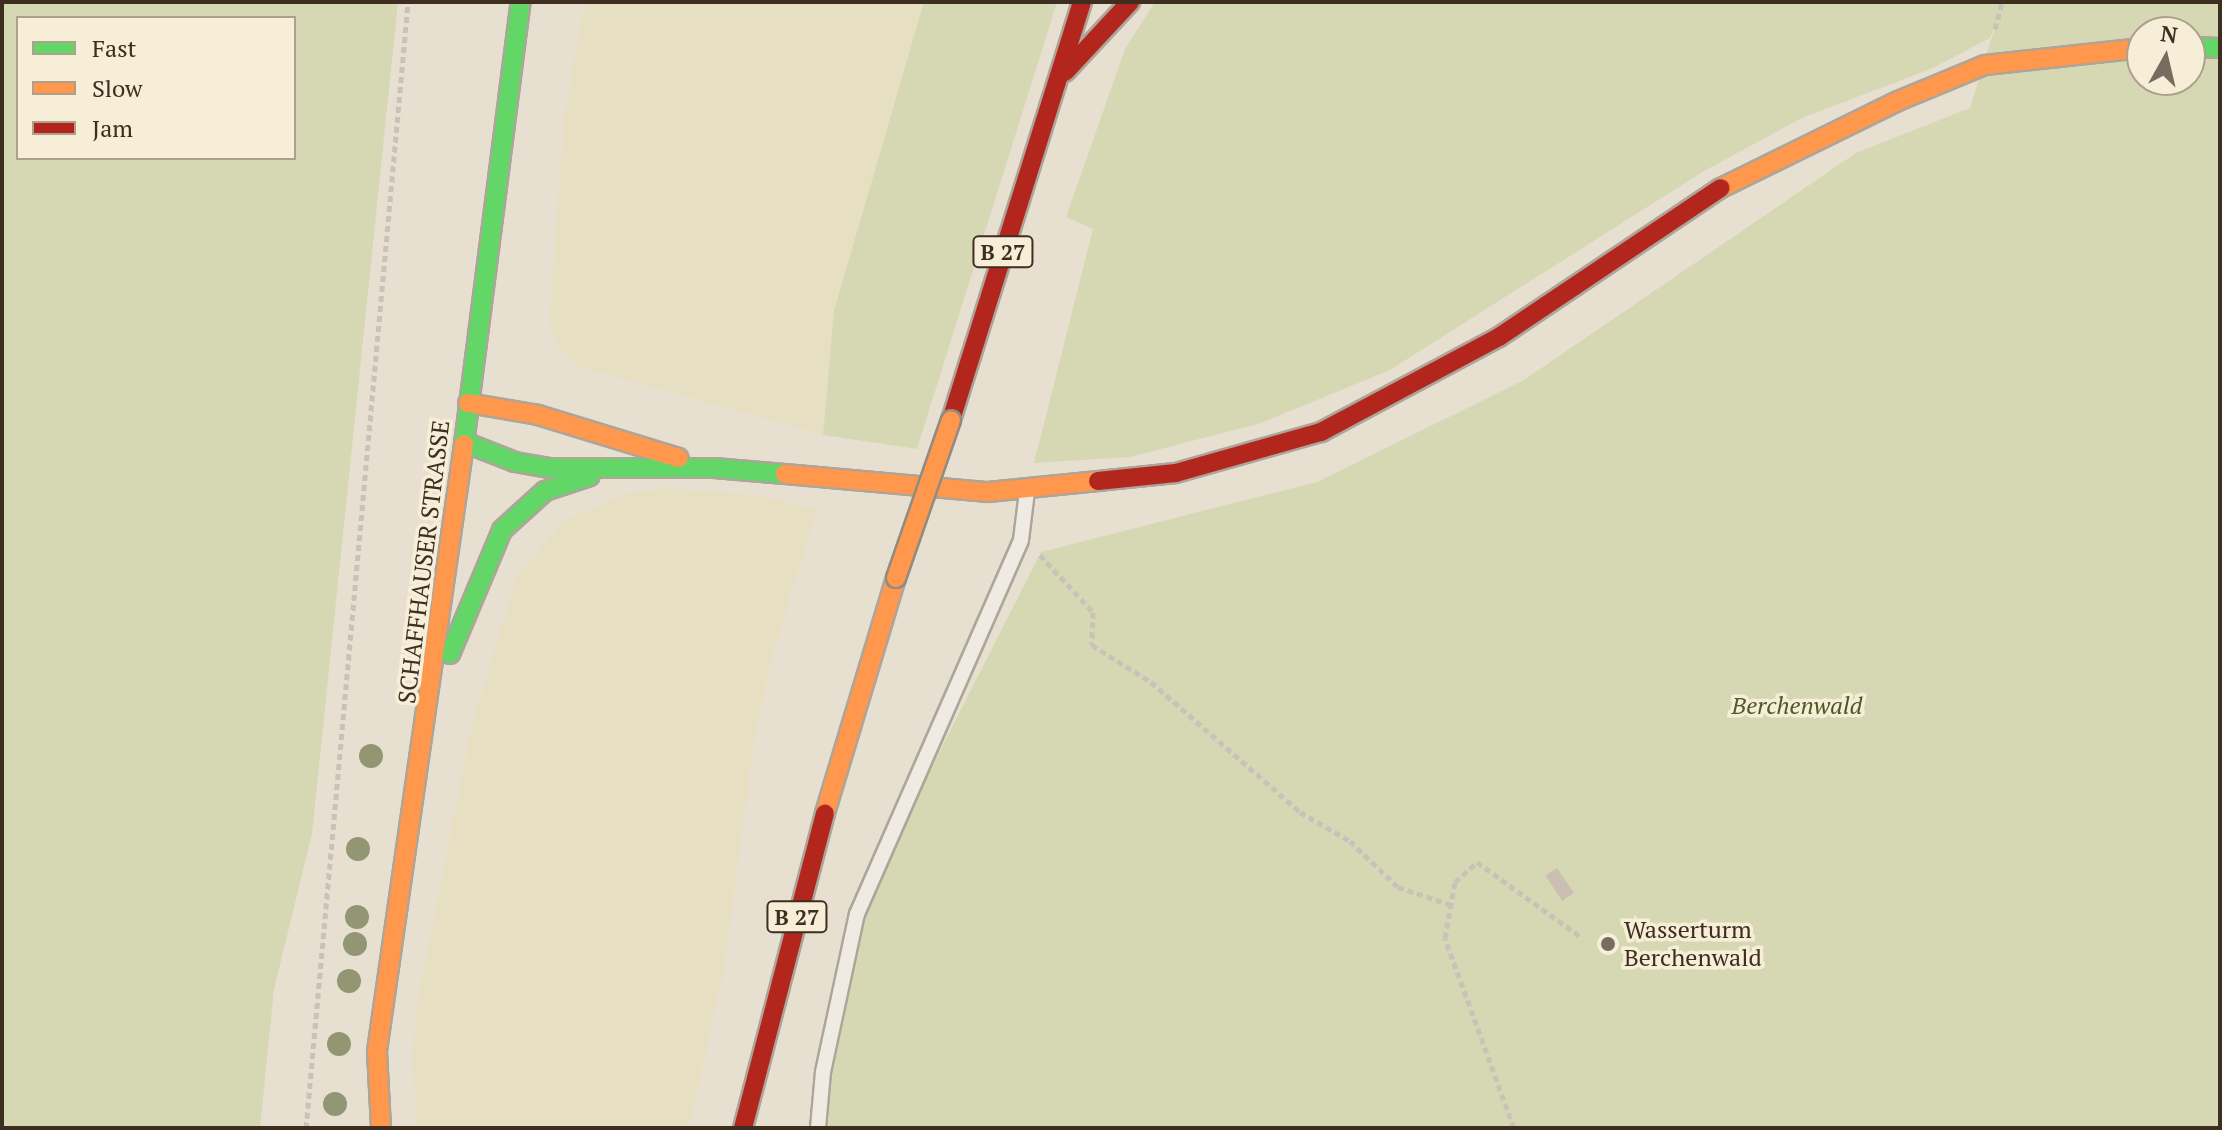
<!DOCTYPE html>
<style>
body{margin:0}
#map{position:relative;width:2222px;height:1130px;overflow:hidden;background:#e7e0d1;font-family:"PT Serif",serif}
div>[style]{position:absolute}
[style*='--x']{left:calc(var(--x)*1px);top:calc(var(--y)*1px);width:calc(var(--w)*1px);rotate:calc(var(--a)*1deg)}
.farmland>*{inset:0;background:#e6dfc2}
.green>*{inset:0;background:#d6d7b3}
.building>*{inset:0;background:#cbbfb2;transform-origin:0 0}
.round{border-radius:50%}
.path>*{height:5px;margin-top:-2.5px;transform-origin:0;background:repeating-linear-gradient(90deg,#c8c2b9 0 6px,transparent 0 10px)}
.roads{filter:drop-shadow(2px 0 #ada599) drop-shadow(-2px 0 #ada599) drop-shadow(0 2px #ada599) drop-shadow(0 -2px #ada599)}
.lane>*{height:14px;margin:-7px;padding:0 7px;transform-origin:7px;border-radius:7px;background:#efebe3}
.fast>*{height:18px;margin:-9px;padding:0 9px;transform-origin:9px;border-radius:9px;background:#63d668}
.slow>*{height:18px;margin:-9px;padding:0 9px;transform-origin:9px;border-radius:9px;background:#ff974d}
.jam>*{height:18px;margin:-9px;padding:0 9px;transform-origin:9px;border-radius:9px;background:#b3261e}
.bridges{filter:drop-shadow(2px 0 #928b80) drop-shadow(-2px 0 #928b80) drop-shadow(0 2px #928b80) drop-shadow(0 -2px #928b80)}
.slow-bridge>*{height:18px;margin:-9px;padding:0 9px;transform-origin:9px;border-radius:9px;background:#ff974d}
.trees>*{width:24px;height:24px;margin:-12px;border-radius:50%;background:#929673}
.dots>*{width:22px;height:22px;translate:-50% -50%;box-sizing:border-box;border:4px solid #f7eed8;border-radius:50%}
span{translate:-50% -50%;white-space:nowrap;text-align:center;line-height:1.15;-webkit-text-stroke:7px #f7eed8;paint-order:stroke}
.shield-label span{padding:2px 6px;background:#f7eed8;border:2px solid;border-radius:6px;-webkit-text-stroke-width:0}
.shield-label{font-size:22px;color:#3d2e20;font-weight:700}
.street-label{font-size:24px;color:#3d2e20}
.park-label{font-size:24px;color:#4d5a26;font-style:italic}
.poi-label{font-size:24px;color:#3d2e20}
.left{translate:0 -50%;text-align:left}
.frame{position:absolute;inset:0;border:4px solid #3d2e20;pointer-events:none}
.legend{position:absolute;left:16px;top:16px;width:280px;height:144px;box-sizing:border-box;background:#f7eed8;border:2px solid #ada18e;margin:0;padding:10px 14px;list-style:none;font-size:24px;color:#3d2e20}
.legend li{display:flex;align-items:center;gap:16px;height:40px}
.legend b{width:40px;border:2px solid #ada18e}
.north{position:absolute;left:2126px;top:16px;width:80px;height:80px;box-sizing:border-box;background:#f7eed8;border:2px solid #ada18e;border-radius:50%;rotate:8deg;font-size:22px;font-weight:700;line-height:32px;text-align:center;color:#3d2e20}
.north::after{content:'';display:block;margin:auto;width:28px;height:36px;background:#786c5e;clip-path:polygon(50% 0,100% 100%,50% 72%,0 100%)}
</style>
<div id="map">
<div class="farmland">
<div style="clip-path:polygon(585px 2px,924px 2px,834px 311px,823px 435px,578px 366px,559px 348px,549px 324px,564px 117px)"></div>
<div style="clip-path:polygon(667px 488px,751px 495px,817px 509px,772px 656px,754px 740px,725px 964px,689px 1128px,418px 1128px,412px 1057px,418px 998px,472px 726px,516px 578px,564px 521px,625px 494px)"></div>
</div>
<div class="green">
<div style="clip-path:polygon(evenodd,2px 2px,398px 2px,312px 834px,274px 989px,260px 1128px,2px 1128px,2px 2px,18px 18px,294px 18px,294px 158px,18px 158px,18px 18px)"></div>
<div style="clip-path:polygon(924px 2px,1057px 2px,917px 449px,823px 435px,834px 311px)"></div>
<div style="clip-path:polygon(evenodd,1155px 2px,2220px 2px,2220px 1128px,818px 1128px,857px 914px,1041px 552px,1317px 482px,1524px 380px,1856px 153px,1970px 108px,1998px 17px,1990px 38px,1933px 68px,1802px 118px,1704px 171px,1390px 370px,1261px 423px,1130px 457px,1034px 463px,1093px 229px,1066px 217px,1125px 49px,1155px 2px,2142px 32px,2190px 32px,2190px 80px,2142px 80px,2142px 32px)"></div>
</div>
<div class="building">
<div style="left:1557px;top:868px;width:30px;height:14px;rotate:56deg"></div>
<div class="round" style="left:1597px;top:933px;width:22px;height:22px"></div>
</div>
<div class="path">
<div style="--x:1995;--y:29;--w:28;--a:-75"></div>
<div style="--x:1040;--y:555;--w:78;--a:47.1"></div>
<div style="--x:1093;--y:612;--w:33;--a:92"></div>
<div style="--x:1092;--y:645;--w:70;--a:32.1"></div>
<div style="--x:1151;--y:682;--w:198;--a:41.1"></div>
<div style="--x:1300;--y:812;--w:58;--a:30.1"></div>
<div style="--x:1350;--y:841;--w:66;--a:43.8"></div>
<div style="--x:1398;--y:887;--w:54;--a:18.4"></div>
<div style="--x:306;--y:1128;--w:1131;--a:-84.82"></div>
<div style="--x:1514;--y:1128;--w:202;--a:-110"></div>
<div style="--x:1445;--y:938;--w:57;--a:-79.9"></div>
<div style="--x:1455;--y:882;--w:30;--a:-42"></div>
<div style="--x:1477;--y:862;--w:128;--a:35.8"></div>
</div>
<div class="roads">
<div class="lane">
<div style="--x:818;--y:1128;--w:56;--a:-84.9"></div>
<div style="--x:823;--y:1072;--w:162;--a:-77.9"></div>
<div style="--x:857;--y:914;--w:408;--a:-66.3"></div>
<div style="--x:1021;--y:540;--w:49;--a:-83"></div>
</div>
<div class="fast">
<div style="--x:2190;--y:47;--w:30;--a:2"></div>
<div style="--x:464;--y:442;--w:55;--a:21.4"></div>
<div style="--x:515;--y:462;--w:34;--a:10"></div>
<div style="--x:548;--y:468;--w:166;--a:0"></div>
<div style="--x:714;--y:468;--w:71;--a:4.8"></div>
<div style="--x:464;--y:444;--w:446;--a:-82.7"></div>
<div style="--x:450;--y:654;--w:134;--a:-67.2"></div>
<div style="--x:502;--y:530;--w:58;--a:-42.2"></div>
<div style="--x:545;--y:491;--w:47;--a:-18.4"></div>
</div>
<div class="slow">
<div style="--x:1721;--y:188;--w:197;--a:-26.2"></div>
<div style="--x:1898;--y:101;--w:94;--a:-22.5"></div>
<div style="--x:1985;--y:65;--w:158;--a:-6.2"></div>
<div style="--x:468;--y:403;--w:71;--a:9.7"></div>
<div style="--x:538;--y:415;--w:147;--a:17"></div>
<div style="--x:785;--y:474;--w:204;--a:5.1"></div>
<div style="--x:988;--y:492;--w:111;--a:-5.7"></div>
<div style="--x:825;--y:813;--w:245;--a:-73.2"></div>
<div style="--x:381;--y:1128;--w:77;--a:-93"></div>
<div style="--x:377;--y:1051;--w:613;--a:-81.84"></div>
</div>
<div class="jam">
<div style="--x:1065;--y:72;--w:96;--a:-47.1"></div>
<div style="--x:951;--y:420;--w:438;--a:-72.6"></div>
<div style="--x:1098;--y:481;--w:78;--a:-5.9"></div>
<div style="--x:1176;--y:473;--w:151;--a:-15.8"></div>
<div style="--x:1321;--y:432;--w:202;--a:-28.1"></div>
<div style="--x:1499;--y:337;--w:267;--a:-33.9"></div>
<div style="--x:743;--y:1128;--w:325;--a:-75.4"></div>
</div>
</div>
<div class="bridges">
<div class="slow-bridge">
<div style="--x:896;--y:578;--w:167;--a:-70.8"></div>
</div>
</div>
<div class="trees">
<div style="left:371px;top:756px"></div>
<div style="left:358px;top:849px"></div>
<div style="left:357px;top:917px"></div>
<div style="left:355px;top:944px"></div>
<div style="left:349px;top:981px"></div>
<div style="left:339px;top:1044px"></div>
<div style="left:335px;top:1104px"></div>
</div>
<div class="dots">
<div style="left:1608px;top:944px;background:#786c5e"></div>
</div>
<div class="shield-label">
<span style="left:1003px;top:252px">B 27</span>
<span style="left:797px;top:917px">B 27</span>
</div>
<div class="street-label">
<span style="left:424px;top:562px;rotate:-83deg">SCHAFFHAUSER STRASSE</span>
</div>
<div class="park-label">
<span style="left:1797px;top:706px">Berchenwald</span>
</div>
<div class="poi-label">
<span class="left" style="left:1624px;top:944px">Wasserturm<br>Berchenwald</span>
</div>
<div class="frame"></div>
<ul class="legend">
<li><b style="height:10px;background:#63d668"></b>Fast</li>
<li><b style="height:10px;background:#ff974d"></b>Slow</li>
<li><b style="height:10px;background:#b3261e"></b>Jam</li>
</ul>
<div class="north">N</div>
</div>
